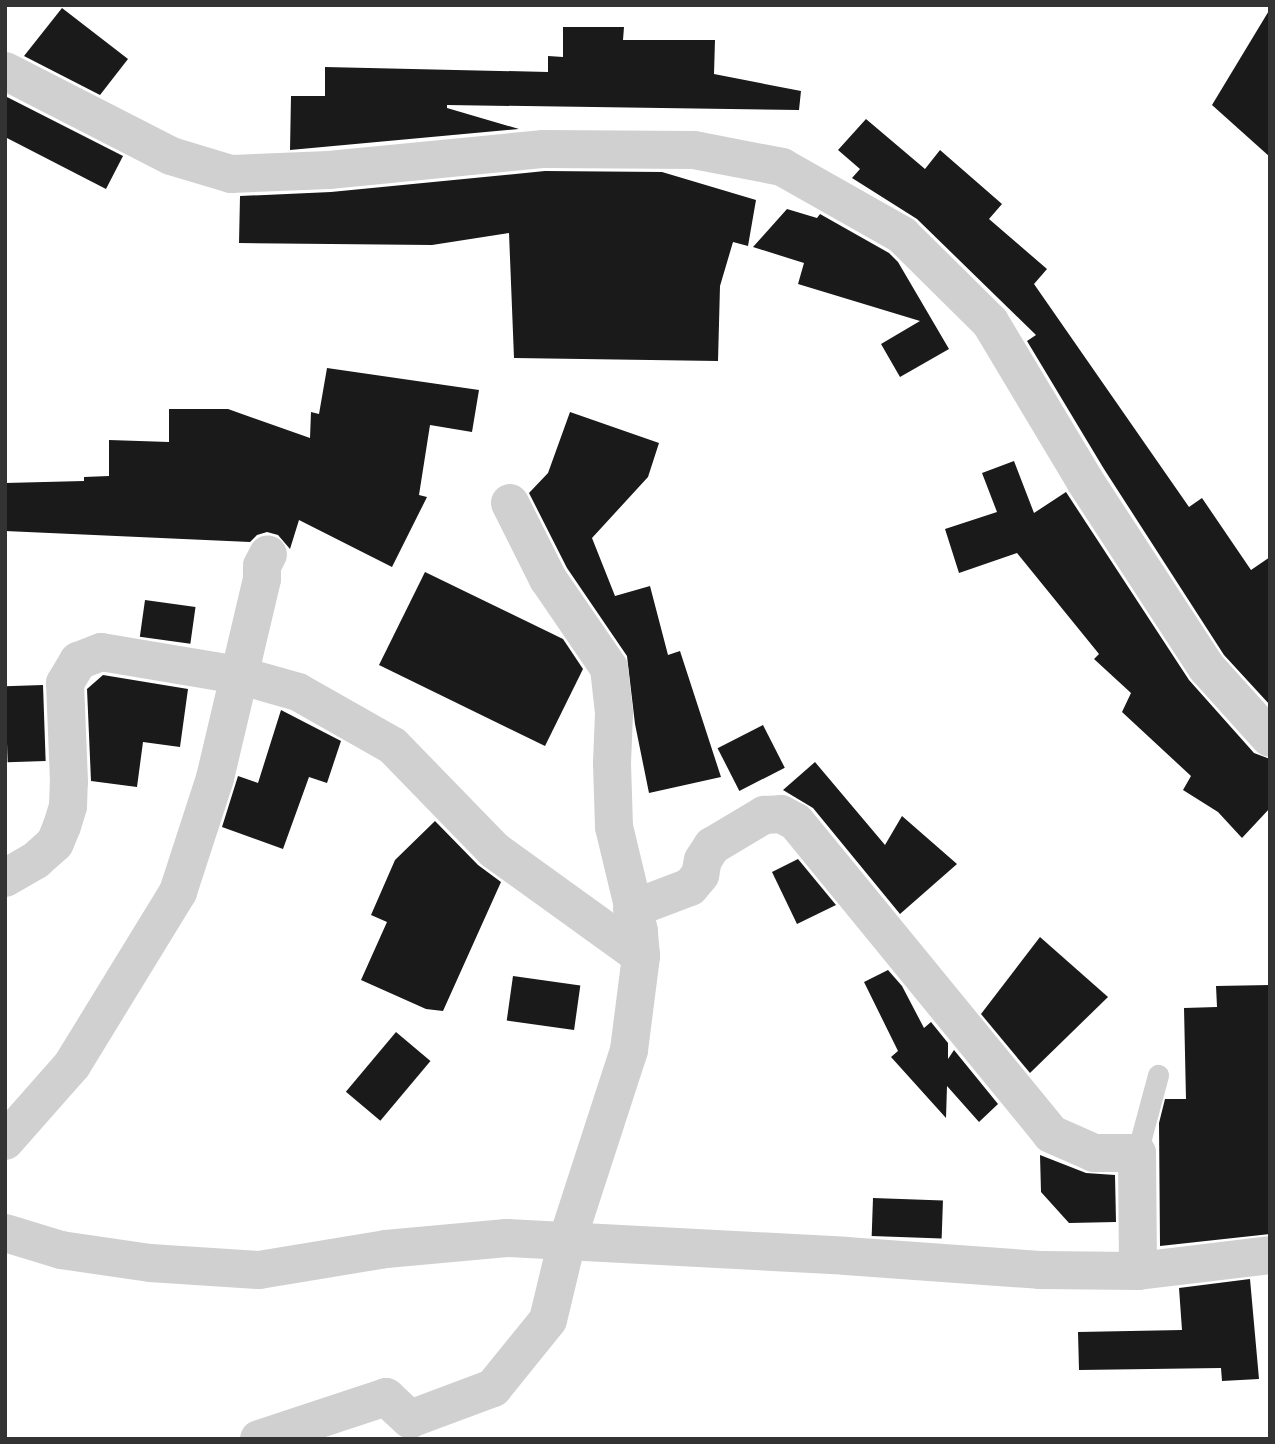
<!DOCTYPE html>
<style>
body{margin:0}
#map{position:relative;width:1275px;height:1444px;overflow:hidden;background:#fff;font-family:Raleway,sans-serif}
div>[style]{position:absolute}
[style*='--x']{left:calc(var(--x)*1px);top:calc(var(--y)*1px);width:calc(var(--w)*1px);rotate:calc(var(--a)*1deg)}
.building>*{inset:0;background:#1a1a1a;transform-origin:0 0}
.service>*{height:21px;margin:-10.5px;padding:0 10.5px;transform-origin:10.5px;border-radius:10.5px;background:#d0d0d0}
.minor>*{height:38px;margin:-19px;padding:0 19px;transform-origin:19px;border-radius:19px;background:#d0d0d0}
span{translate:-50% -50%;white-space:nowrap;text-align:center;line-height:1.15;-webkit-text-stroke:7px #fff;paint-order:stroke}
.frame{position:absolute;inset:0;border:7px solid #333;pointer-events:none}
</style>
<div id="map">
<div class="building">
<div style="clip-path:polygon(62px 8px,128px 59px,100px 95px,24px 56px)"></div>
<div style="clip-path:polygon(1270px 9px,1270px 157px,1212px 105px)"></div>
<div style="clip-path:polygon(563px 27px,624px 27px,623px 40px,715px 40px,714px 74px,801px 91px,799px 110px,447px 105px,447px 108px,519px 129px,290px 150px,291px 96px,325px 96px,325px 67px,548px 72px,548px 56px,563px 57px)"></div>
<div style="clip-path:polygon(5px 96px,123px 156px,106px 189px,5px 137px)"></div>
<div style="clip-path:polygon(866px 119px,925px 169px,940px 150px,1002px 204px,989px 219px,1047px 269px,1034px 284px,1189px 507px,1202px 498px,1251px 570px,1270px 557px,1270px 705px,1224px 655px,1104px 469px,1027px 341px,1036px 335px,917px 219px,852px 178px,860px 169px,838px 150px)"></div>
<div style="clip-path:polygon(545px 171px,662px 172px,756px 200px,748px 246px,733px 242px,720px 286px,718px 361px,514px 358px,509px 233px,432px 245px,239px 243px,240px 196px,331px 192px)"></div>
<div style="clip-path:polygon(787px 209px,817px 218px,820px 214px,889px 253px,898px 262px,949px 349px,900px 377px,881px 344px,920px 321px,798px 284px,804px 263px,753px 247px)"></div>
<div style="clip-path:polygon(327px 368px,479px 390px,472px 432px,430px 425px,419px 495px,427px 497px,392px 567px,299px 520px,290px 549px,278px 535px,267px 532px,257px 535px,250px 542px,5px 531px,5px 483px,84px 481px,84px 477px,109px 476px,109px 440px,169px 442px,169px 409px,228px 409px,310px 438px,311px 412px,319px 414px)"></div>
<div style="clip-path:polygon(570px 412px,659px 443px,648px 477px,592px 538px,615px 596px,650px 586px,668px 655px,680px 651px,721px 777px,649px 793px,635px 724px,627px 656px,567px 568px,529px 493px,548px 473px)"></div>
<div style="clip-path:polygon(1014px 461px,1034px 513px,1066px 492px,1189px 680px,1254px 753px,1270px 759px,1270px 808px,1242px 838px,1218px 812px,1183px 790px,1191px 776px,1122px 712px,1131px 693px,1094px 659px,1099px 654px,1017px 553px,959px 573px,945px 529px,997px 512px,982px 473px)"></div>
<div style="clip-path:polygon(425px 572px,563px 639px,583px 669px,545px 746px,379px 665px)"></div>
<div style="left:145px;top:600px;width:51px;height:37px;rotate:8deg"></div>
<div style="clip-path:polygon(103px 675px,188px 689px,180px 747px,143px 742px,137px 787px,91px 781px,87px 689px)"></div>
<div style="left:43px;top:685px;width:76px;height:38px;rotate:88deg"></div>
<div style="clip-path:polygon(281px 710px,341px 741px,327px 783px,309px 777px,283px 849px,222px 827px,238px 776px,258px 783px)"></div>
<div style="left:763px;top:725px;width:48px;height:51px;rotate:63deg"></div>
<div style="clip-path:polygon(815px 762px,885px 845px,902px 816px,957px 864px,900px 914px,813px 808px,783px 790px)"></div>
<div style="clip-path:polygon(435px 821px,478px 865px,501px 882px,443px 1011px,426px 1009px,361px 980px,387px 922px,371px 915px,395px 860px)"></div>
<div style="clip-path:polygon(798px 859px,836px 905px,797px 924px,772px 872px)"></div>
<div style="clip-path:polygon(1040px 937px,1108px 997px,1030px 1073px,981px 1014px)"></div>
<div style="clip-path:polygon(888px 970px,902px 986px,924px 1028px,931px 1022px,948px 1043px,948px 1059px,954px 1050px,998px 1104px,979px 1122px,947px 1086px,946px 1118px,891px 1057px,898px 1051px,864px 982px)"></div>
<div style="left:513px;top:976px;width:68px;height:45px;rotate:8deg"></div>
<div style="clip-path:polygon(1270px 985px,1270px 1234px,1160px 1246px,1159px 1123px,1165px 1099px,1186px 1099px,1184px 1008px,1217px 1007px,1216px 986px)"></div>
<div style="left:396px;top:1032px;width:45px;height:78px;rotate:40deg"></div>
<div style="clip-path:polygon(1040px 1155px,1086px 1173px,1115px 1175px,1116px 1222px,1069px 1223px,1041px 1192px)"></div>
<div style="left:873px;top:1198px;width:70px;height:38px;rotate:2deg"></div>
<div style="clip-path:polygon(1250px 1279px,1259px 1379px,1222px 1381px,1221px 1368px,1079px 1370px,1078px 1332px,1182px 1330px,1179px 1288px)"></div>
</div>
<div class="service">
<div style="--x:1137;--y:1153;--w:81;--a:-74.9"></div>
</div>
<div class="minor">
<div style="--x:5;--y:71;--w:186;--a:27.1"></div>
<div style="--x:171;--y:156;--w:63;--a:16.7"></div>
<div style="--x:231;--y:174;--w:98;--a:-2.3"></div>
<div style="--x:329;--y:170;--w:216;--a:-5.6"></div>
<div style="--x:544;--y:149;--w:150;--a:0.4"></div>
<div style="--x:694;--y:150;--w:90;--a:10.9"></div>
<div style="--x:782;--y:167;--w:138;--a:29.5"></div>
<div style="--x:902;--y:235;--w:124;--a:44.7"></div>
<div style="--x:990;--y:322;--w:185;--a:59.1"></div>
<div style="--x:1085;--y:481;--w:223;--a:56.9"></div>
<div style="--x:1207;--y:668;--w:94;--a:48"></div>
<div style="--x:5;--y:878;--w:36;--a:-30"></div>
<div style="--x:36;--y:860;--w:25;--a:-42"></div>
<div style="--x:55;--y:843;--w:18;--a:-68"></div>
<div style="--x:62;--y:826;--w:21;--a:-73"></div>
<div style="--x:68;--y:806;--w:24;--a:-88"></div>
<div style="--x:69;--y:782;--w:99;--a:-92.3"></div>
<div style="--x:65;--y:683;--w:26;--a:-59"></div>
<div style="--x:78;--y:661;--w:25;--a:-21"></div>
<div style="--x:101;--y:652;--w:139;--a:9.5"></div>
<div style="--x:238;--y:675;--w:62;--a:15.8"></div>
<div style="--x:298;--y:692;--w:109;--a:29.6"></div>
<div style="--x:393;--y:746;--w:145;--a:45.8"></div>
<div style="--x:494;--y:850;--w:181;--a:35.8"></div>
<div style="--x:632;--y:909;--w:62;--a:-20.8"></div>
<div style="--x:690;--y:887;--w:16;--a:-50"></div>
<div style="--x:700;--y:875;--w:15;--a:-79"></div>
<div style="--x:703;--y:860;--w:17;--a:-57"></div>
<div style="--x:712;--y:846;--w:61;--a:-30.8"></div>
<div style="--x:764;--y:815;--w:17;--a:-3"></div>
<div style="--x:781;--y:814;--w:17;--a:28"></div>
<div style="--x:796;--y:822;--w:403;--a:50.7"></div>
<div style="--x:1051;--y:1134;--w:47;--a:23.8"></div>
<div style="--x:1094;--y:1153;--w:43;--a:0"></div>
<div style="--x:1137;--y:1153;--w:118;--a:89.5"></div>
<div style="--x:5;--y:1141;--w:101;--a:-48.6"></div>
<div style="--x:72;--y:1065;--w:203;--a:-58.5"></div>
<div style="--x:178;--y:892;--w:120;--a:-72"></div>
<div style="--x:215;--y:778;--w:204;--a:-76.7"></div>
<div style="--x:262;--y:579;--w:13;--a:-90"></div>
<div style="--x:262;--y:566;--w:13;--a:-63"></div>
<div style="--x:5;--y:1233;--w:59;--a:16.9"></div>
<div style="--x:61;--y:1250;--w:90;--a:8.3"></div>
<div style="--x:150;--y:1263;--w:109;--a:3.7"></div>
<div style="--x:259;--y:1270;--w:129;--a:-9.4"></div>
<div style="--x:386;--y:1249;--w:121;--a:-5.2"></div>
<div style="--x:507;--y:1238;--w:339;--a:3"></div>
<div style="--x:846;--y:1256;--w:194;--a:4.1"></div>
<div style="--x:1039;--y:1270;--w:99;--a:0.6"></div>
<div style="--x:1138;--y:1271;--w:133;--a:-6.9"></div>
<div style="--x:259;--y:1439;--w:134;--a:-18.3"></div>
<div style="--x:386;--y:1397;--w:33;--a:43"></div>
<div style="--x:410;--y:1419;--w:89;--a:-20.5"></div>
<div style="--x:493;--y:1388;--w:87;--a:-51"></div>
<div style="--x:548;--y:1320;--w:81;--a:-76.5"></div>
<div style="--x:567;--y:1241;--w:201;--a:-72"></div>
<div style="--x:629;--y:1050;--w:95;--a:-82.7"></div>
<div style="--x:641;--y:956;--w:25;--a:-95"></div>
<div style="--x:639;--y:931;--w:107;--a:-103.5"></div>
<div style="--x:614;--y:827;--w:64;--a:-91.8"></div>
<div style="--x:612;--y:763;--w:50;--a:-87.7"></div>
<div style="--x:614;--y:713;--w:45;--a:-96.3"></div>
<div style="--x:609;--y:668;--w:108;--a:-124.4"></div>
<div style="--x:548;--y:579;--w:85;--a:-116.6"></div>
</div>
<div class="frame"></div>
</div>
